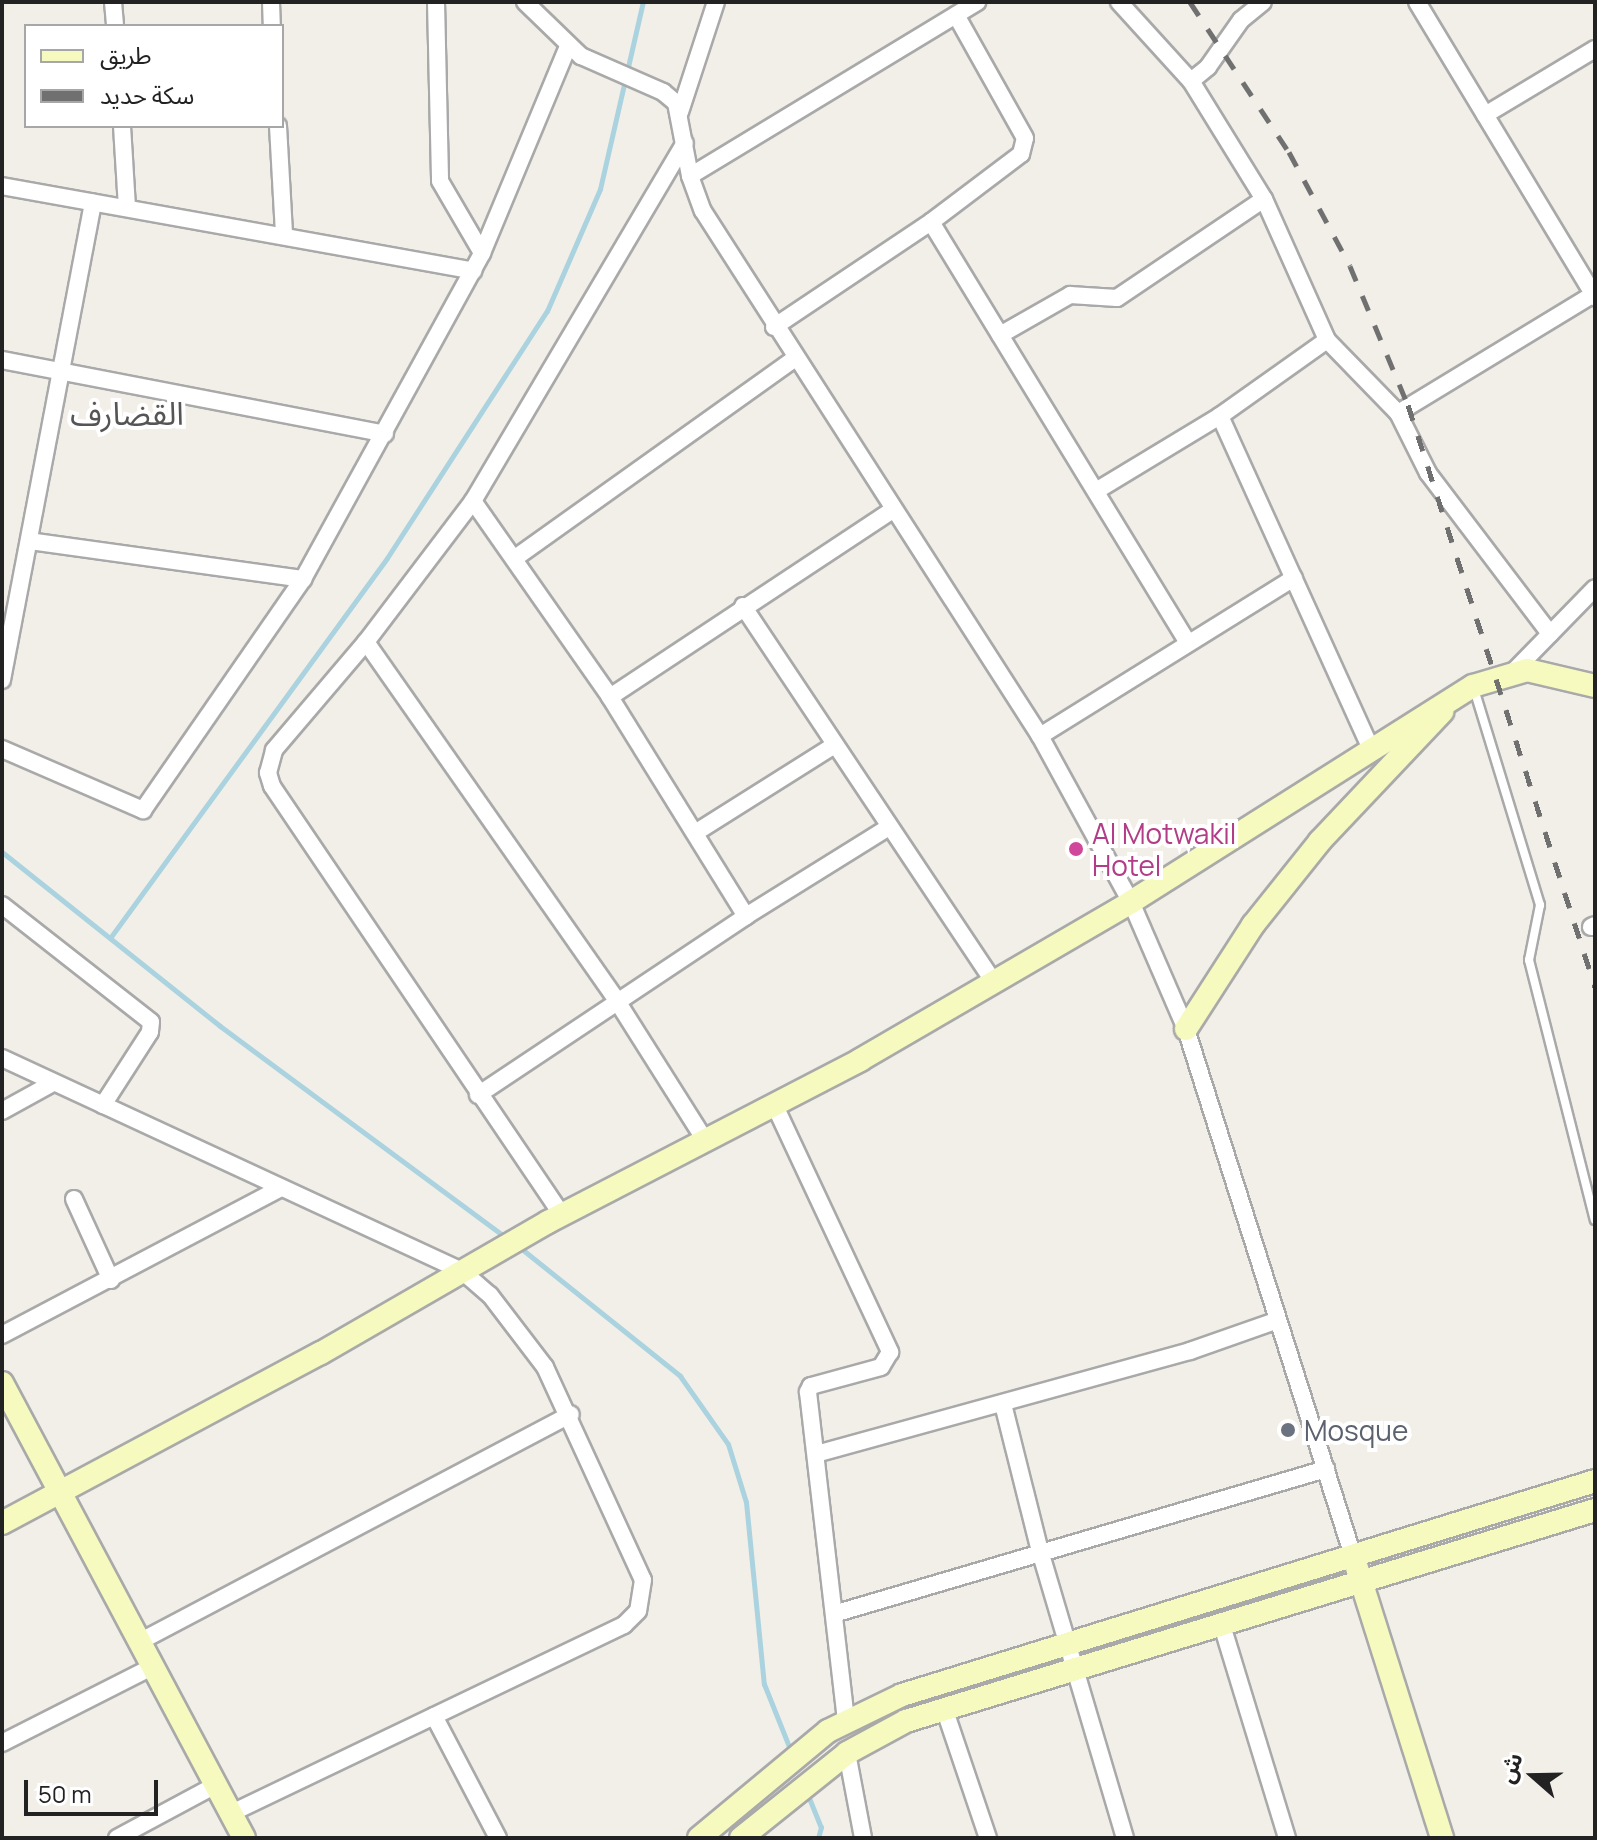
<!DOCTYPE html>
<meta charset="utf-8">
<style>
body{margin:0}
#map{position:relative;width:1597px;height:1840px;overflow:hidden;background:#f2efe9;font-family:Manrope,"Noto Sans Arabic",sans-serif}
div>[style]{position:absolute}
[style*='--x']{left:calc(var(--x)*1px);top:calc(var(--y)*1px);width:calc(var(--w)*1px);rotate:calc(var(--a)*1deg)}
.stream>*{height:5px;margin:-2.5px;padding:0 2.5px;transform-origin:2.5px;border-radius:2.5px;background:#aad3df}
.roads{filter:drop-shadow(2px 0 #a9a9a9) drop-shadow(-2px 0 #a9a9a9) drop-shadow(0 2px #a9a9a9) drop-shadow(0 -2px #a9a9a9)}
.lane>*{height:8px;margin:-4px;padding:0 4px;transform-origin:4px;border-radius:4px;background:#fff}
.street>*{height:16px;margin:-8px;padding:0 8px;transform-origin:8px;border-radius:8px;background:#fff}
.secondary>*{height:22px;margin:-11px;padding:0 11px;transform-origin:11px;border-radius:11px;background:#f7fabf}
.rail>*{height:5px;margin-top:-2.5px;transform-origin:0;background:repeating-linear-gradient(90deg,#707070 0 16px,transparent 0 32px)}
.dots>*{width:22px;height:22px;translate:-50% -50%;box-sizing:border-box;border:4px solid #fff;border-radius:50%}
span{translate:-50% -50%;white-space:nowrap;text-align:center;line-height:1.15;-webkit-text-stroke:8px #fff;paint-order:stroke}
.hotel-label{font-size:28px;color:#b23c85}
.left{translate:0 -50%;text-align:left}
.worship-label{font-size:28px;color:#5b616d}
.quarter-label{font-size:32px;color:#555}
.frame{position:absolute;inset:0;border:4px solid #222;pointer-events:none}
.legend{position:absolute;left:24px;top:24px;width:260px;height:104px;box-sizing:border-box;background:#fff;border:2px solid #a7a7a7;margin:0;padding:10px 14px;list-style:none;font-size:24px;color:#222}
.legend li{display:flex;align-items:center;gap:16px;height:40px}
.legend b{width:40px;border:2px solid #a7a7a7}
.north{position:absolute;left:1493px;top:1736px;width:80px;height:80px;-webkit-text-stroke:6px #fff;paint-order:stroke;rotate:290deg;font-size:22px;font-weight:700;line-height:32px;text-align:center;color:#222}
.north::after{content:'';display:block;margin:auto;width:28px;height:36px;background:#222;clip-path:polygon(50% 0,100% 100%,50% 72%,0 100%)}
.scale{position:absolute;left:24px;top:1780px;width:134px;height:36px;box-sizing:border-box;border:4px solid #222;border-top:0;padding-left:10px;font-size:24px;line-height:28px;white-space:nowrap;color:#222;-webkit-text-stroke:6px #fff;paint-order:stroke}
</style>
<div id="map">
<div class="stream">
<div style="--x:2;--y:852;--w:279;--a:38.6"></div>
<div style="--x:220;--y:1026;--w:356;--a:36.5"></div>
<div style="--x:110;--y:938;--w:470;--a:-53.9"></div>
<div style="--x:387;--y:558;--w:294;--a:-57.1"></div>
<div style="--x:547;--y:311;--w:133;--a:-66.5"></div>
<div style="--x:600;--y:189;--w:192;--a:-77.1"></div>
<div style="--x:518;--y:1246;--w:208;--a:38.7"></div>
<div style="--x:680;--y:1376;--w:83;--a:54.8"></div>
<div style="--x:728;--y:1444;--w:61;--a:72.8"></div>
<div style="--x:746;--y:1502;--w:183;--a:84.4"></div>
<div style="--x:764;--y:1684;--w:75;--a:68.2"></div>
<div style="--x:807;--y:1793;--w:37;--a:68"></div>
<div style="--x:821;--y:1827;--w:11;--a:105"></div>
</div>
<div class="roads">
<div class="lane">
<div style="--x:1474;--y:689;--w:226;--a:73"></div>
<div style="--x:1540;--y:905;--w:56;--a:101.3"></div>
<div style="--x:1529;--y:960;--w:268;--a:75.8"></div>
</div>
<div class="street">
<div style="--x:113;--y:2;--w:24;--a:85"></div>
<div style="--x:271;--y:2;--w:24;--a:88"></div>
<div style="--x:436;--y:2;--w:179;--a:88.7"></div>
<div style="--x:440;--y:181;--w:83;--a:59.7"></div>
<div style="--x:525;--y:2;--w:78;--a:44"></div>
<div style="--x:581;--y:56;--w:90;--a:23.7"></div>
<div style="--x:663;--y:92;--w:17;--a:40"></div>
<div style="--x:676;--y:103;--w:74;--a:79.1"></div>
<div style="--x:690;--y:176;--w:37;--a:70"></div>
<div style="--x:703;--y:211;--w:624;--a:57.3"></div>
<div style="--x:1040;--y:736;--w:189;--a:61.3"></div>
<div style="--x:1131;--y:902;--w:138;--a:66.6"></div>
<div style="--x:1186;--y:1029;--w:550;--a:72.42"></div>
<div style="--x:1119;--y:2;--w:107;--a:47.7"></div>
<div style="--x:1191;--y:81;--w:139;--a:58.3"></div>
<div style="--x:1264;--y:199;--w:154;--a:65.9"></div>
<div style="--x:1327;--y:340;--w:102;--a:45.8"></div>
<div style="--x:1398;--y:413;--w:67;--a:63.4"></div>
<div style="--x:1428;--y:473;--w:202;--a:52.8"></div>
<div style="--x:1417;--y:2;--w:345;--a:58.9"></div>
<div style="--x:1191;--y:81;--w:22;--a:-39"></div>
<div style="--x:1208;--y:67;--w:57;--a:-54.9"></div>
<div style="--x:1241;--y:20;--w:28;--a:-39"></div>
<div style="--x:680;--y:112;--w:116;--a:-71.9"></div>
<div style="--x:1485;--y:115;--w:128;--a:-31"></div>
<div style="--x:122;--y:126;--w:81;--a:86.5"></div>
<div style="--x:278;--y:126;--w:109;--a:86.8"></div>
<div style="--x:690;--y:176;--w:336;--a:-31.2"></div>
<div style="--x:2;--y:186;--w:479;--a:10.2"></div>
<div style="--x:931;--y:222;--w:492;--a:58.6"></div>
<div style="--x:774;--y:327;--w:189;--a:-33.8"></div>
<div style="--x:931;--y:222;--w:113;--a:-37.1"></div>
<div style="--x:1021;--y:154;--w:16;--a:-76"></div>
<div style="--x:1025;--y:138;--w:141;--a:-119.3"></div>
<div style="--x:1000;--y:335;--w:81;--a:-29.7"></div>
<div style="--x:1070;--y:295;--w:47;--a:3.7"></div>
<div style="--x:1117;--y:298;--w:177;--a:-34"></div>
<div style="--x:2;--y:360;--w:390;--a:10.9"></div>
<div style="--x:1398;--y:413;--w:231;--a:-31.3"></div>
<div style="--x:1220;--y:416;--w:363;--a:65.6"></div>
<div style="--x:1096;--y:491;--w:145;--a:-31.2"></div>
<div style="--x:1220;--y:416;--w:131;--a:-35.4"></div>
<div style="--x:473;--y:501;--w:239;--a:55"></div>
<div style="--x:610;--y:697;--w:258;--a:58.2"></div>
<div style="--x:29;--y:541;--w:277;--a:7.9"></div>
<div style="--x:303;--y:579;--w:372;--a:-61.2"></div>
<div style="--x:482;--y:253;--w:224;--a:-67.4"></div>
<div style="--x:515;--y:558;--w:343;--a:-35.5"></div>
<div style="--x:743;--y:606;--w:453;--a:56.3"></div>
<div style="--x:366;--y:642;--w:438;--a:55"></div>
<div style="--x:617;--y:1001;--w:165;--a:57.7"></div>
<div style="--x:1513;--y:672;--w:117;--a:-45.7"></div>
<div style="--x:2;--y:680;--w:486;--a:-79.2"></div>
<div style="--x:610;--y:697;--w:339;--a:-33.5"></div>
<div style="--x:1040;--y:736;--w:299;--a:-31.9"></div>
<div style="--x:2;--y:749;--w:154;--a:23.4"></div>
<div style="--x:143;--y:810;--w:281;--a:-55.3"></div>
<div style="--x:695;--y:833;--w:165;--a:-32.2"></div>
<div style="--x:2;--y:905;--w:189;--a:38.1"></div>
<div style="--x:151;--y:1022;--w:10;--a:96"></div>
<div style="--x:150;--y:1032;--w:87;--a:122.8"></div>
<div style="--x:1591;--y:927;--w:4;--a:-27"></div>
<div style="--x:2;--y:1058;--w:507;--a:24.85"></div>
<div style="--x:462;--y:1271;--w:37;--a:41"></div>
<div style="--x:490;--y:1295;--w:91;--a:52.6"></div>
<div style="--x:545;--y:1367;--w:234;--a:65.3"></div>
<div style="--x:643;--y:1580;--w:31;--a:99"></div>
<div style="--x:638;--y:1611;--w:20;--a:135"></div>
<div style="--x:624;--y:1625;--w:436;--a:154.4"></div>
<div style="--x:478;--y:1095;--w:322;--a:-33.7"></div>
<div style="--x:746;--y:916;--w:168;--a:-31.9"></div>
<div style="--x:775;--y:1106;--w:272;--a:64.9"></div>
<div style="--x:890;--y:1352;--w:17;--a:121"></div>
<div style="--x:881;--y:1367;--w:73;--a:164.8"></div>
<div style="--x:811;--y:1386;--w:7;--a:117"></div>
<div style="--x:808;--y:1392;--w:330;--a:83.4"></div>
<div style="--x:2;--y:1111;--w:58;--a:-28.8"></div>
<div style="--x:74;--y:1199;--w:89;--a:65.4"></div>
<div style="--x:562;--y:1215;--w:518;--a:-124.06"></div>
<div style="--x:272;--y:786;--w:14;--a:-107"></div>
<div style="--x:268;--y:773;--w:24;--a:-75"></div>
<div style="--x:274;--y:750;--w:142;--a:-49.6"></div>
<div style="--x:366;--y:642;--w:177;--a:-52.8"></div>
<div style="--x:473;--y:501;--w:416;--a:-59.4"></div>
<div style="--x:2;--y:1335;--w:315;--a:-27.8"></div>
<div style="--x:1003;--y:1404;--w:152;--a:75.9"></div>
<div style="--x:1040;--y:1551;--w:299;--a:73.5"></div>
<div style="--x:816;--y:1454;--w:388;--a:-15.4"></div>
<div style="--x:1190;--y:1351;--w:93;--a:-19.4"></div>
<div style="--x:837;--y:1613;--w:510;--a:-16.41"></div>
<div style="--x:1221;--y:1622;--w:226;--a:73"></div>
<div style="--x:139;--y:1642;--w:488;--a:-27.8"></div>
<div style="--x:944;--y:1708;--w:137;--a:71.3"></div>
<div style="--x:434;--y:1716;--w:138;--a:62.3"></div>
<div style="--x:2;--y:1743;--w:168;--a:-26.9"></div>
<div style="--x:847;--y:1753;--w:86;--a:79.3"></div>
<div style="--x:117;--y:1838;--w:112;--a:-28.2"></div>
</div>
<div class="secondary">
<div style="--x:1186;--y:1029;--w:124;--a:-57.2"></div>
<div style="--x:1253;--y:925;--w:107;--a:-51.4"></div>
<div style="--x:1320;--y:841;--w:178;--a:-46.6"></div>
<div style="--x:2;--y:1383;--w:515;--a:61.99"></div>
<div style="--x:2;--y:1523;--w:361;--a:-28.1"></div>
<div style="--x:321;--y:1353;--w:262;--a:-30"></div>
<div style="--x:548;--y:1222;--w:352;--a:-27.4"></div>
<div style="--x:860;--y:1060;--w:314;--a:-30.2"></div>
<div style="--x:1131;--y:902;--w:404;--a:-32.3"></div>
<div style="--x:1473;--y:686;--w:56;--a:-16.5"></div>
<div style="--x:1527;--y:670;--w:70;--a:13.2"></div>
<div style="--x:1357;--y:1568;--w:283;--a:72.5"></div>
<div style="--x:699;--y:1838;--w:168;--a:-39.7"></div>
<div style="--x:828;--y:1731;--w:82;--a:-25.9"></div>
<div style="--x:902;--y:1695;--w:725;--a:-17.16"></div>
<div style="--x:741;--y:1838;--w:136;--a:-38.7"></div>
<div style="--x:847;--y:1753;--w:67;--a:-28.5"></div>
<div style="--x:906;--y:1721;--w:721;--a:-17.03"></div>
</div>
</div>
<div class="rail">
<div style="--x:1190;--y:2;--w:180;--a:56.6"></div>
<div style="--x:1289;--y:152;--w:129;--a:61.8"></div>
<div style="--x:1350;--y:266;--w:151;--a:67.4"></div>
<div style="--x:1408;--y:405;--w:611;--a:72.19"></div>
</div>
<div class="dots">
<div style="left:1076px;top:849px;background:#d1479c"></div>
<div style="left:1288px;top:1430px;background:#6b7280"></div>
</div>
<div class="hotel-label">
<span class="left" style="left:1092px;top:849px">Al Motwakil<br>Hotel</span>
</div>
<div class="worship-label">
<span class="left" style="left:1304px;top:1430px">Mosque</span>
</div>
<div class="quarter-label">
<span style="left:127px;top:413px">القضارف</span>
</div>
<div class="frame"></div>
<ul class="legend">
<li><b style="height:10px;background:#f7fabf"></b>طريق</li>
<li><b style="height:10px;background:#707070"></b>سكة حديد</li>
</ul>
<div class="north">ش</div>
<div class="scale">50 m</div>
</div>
